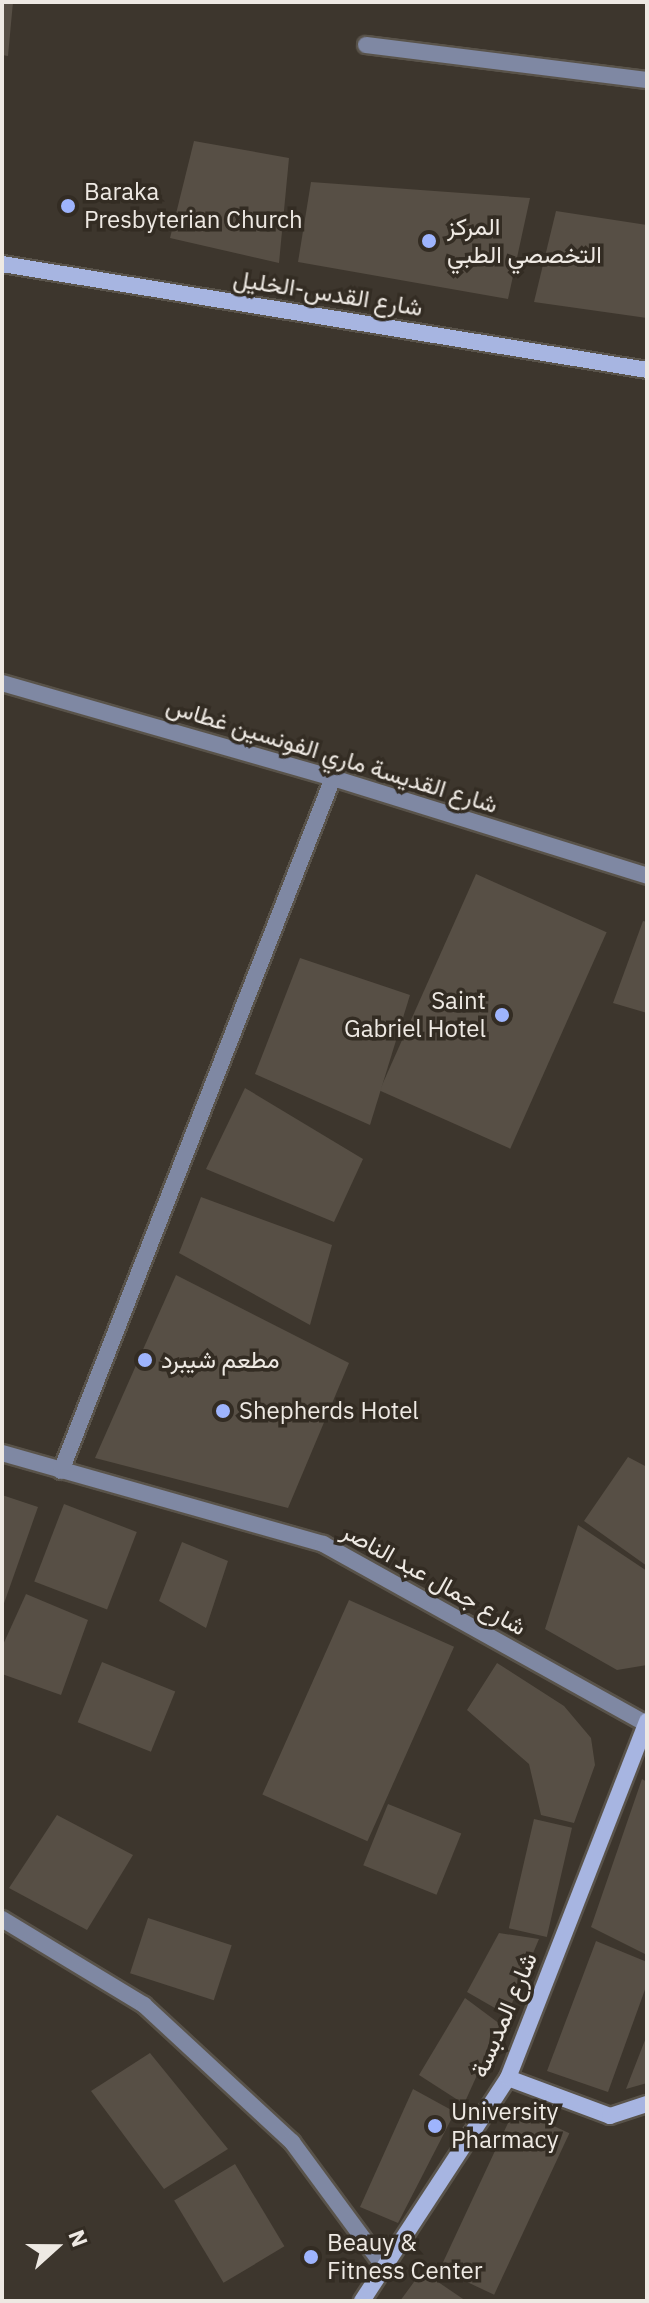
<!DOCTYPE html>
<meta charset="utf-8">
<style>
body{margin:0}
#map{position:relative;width:649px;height:2303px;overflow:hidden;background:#3d362d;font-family:"IBM Plex Sans",Vazirmatn,sans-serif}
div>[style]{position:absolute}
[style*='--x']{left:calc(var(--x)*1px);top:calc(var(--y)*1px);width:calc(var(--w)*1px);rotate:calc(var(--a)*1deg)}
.building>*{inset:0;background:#574f45;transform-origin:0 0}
.roads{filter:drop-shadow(2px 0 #59534a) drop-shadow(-2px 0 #59534a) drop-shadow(0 2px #59534a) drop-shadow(0 -2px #59534a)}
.street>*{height:16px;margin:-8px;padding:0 8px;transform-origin:8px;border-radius:8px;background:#7f88a3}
.secondary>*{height:16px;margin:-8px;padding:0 8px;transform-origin:8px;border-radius:8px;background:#a7b5e1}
.dots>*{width:22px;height:22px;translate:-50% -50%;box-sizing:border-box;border:4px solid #332c23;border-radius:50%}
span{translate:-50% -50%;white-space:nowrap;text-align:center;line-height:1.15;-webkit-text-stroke:7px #332c23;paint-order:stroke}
.poi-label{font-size:24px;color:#eee9e3}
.left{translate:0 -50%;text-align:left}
.right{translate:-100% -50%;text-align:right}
.street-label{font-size:24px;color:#eee9e3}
.frame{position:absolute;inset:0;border:4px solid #eee9e3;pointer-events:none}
.north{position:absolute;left:16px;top:2207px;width:80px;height:80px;-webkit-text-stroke:6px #332c23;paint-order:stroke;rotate:69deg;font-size:22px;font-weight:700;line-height:32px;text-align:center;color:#eee9e3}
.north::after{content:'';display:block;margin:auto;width:28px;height:36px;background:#eee9e3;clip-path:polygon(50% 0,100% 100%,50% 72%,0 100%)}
</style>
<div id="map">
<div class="building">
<div style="clip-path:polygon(2px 2px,13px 2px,8px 56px,2px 55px)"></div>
<div style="clip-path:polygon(194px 141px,289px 158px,279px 263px,170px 238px)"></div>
<div style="clip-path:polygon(311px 182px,530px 198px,508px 299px,298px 262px)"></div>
<div style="clip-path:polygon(556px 211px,647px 225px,647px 318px,534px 302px)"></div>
<div style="left:476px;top:874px;width:143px;height:237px;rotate:24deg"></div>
<div style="clip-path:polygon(643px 921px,647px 922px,647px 1013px,613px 1003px)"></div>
<div style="clip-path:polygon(300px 958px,410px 995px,370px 1125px,255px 1074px)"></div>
<div style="clip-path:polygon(245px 1088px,363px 1159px,334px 1222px,206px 1169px)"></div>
<div style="clip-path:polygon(201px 1197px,332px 1245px,310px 1325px,179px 1253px)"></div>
<div style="clip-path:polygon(176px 1275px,349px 1363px,288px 1508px,95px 1458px)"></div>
<div style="clip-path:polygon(628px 1457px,647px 1467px,647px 1566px,584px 1521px)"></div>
<div style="clip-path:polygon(2px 1495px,38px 1507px,2px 1609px)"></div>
<div style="left:64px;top:1504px;width:78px;height:83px;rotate:21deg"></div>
<div style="clip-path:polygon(578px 1525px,647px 1571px,647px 1665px,617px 1670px,545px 1629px)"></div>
<div style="clip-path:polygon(182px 1542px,228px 1561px,206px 1628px,159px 1601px)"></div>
<div style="clip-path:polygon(26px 1594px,88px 1620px,61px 1695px,2px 1674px,2px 1647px)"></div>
<div style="left:349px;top:1600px;width:115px;height:213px;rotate:24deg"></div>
<div style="left:102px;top:1662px;width:79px;height:65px;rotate:22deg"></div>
<div style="clip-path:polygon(497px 1663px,564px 1706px,591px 1738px,595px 1765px,574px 1823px,541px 1815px,529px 1764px,467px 1710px)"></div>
<div style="clip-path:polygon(642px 1779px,647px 1782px,647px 1955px,591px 1927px)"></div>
<div style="left:388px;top:1804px;width:79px;height:66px;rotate:22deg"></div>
<div style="clip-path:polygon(57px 1815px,133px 1855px,87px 1930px,9px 1888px)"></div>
<div style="left:534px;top:1819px;width:39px;height:112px;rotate:13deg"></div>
<div style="left:148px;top:1918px;width:88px;height:58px;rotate:18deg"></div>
<div style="clip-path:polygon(499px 1933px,539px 1939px,507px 2015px,467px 1992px)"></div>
<div style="clip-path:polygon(596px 1941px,647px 1962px,647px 1984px,608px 2092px,547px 2071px)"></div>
<div style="clip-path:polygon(465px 1998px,500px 2024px,464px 2104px,419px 2075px)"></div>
<div style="clip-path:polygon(647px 2035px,647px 2083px,626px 2089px)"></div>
<div style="clip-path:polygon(150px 2053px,228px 2149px,164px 2189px,91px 2091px)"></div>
<div style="clip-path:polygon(413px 2089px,455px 2112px,398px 2223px,360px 2207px)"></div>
<div style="left:515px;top:2108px;width:60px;height:178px;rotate:25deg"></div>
<div style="left:235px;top:2164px;width:96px;height:71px;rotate:59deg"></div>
<div style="clip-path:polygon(422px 2271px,466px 2301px,400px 2301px)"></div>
</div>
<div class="roads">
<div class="street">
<div style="--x:366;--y:45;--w:283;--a:7.1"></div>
<div style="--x:2;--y:683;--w:344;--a:16"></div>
<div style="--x:333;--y:778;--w:329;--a:17.3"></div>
<div style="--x:2;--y:1453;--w:334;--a:15.8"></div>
<div style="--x:323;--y:1544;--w:371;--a:29.1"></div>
<div style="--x:61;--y:1471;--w:744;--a:-68.57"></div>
<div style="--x:2;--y:1919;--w:166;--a:31.2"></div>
<div style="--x:144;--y:2005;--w:202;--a:42.8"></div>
<div style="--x:292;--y:2142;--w:152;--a:53.6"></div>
</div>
<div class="secondary">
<div style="--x:2;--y:264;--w:654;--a:9.33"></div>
<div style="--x:508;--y:2078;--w:109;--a:20.4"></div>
<div style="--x:610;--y:2116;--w:39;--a:-18"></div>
<div style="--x:362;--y:2301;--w:267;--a:-56.8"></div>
<div style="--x:508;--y:2078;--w:383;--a:-68.7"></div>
</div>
</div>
<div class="dots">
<div style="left:68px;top:206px;background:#9eb4fd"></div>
<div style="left:429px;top:241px;background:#9eb4fd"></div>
<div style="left:502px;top:1015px;background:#9eb4fd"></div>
<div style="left:145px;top:1360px;background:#9eb4fd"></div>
<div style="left:223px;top:1411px;background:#9eb4fd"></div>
<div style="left:435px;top:2126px;background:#9eb4fd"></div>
<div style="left:311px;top:2257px;background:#9eb4fd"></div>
</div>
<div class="poi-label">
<span class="left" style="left:84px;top:206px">Baraka<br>Presbyterian Church</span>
<span class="left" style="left:447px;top:241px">المركز<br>التخصصي الطبي</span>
<span class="right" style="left:486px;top:1015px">Saint<br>Gabriel Hotel</span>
<span class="left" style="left:161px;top:1360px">مطعم شيبرد</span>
<span class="left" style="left:239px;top:1411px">Shepherds Hotel</span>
<span class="left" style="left:451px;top:2126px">University<br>Pharmacy</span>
<span class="left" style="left:327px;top:2257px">Beauy &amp;<br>Fitness Center</span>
</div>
<div class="street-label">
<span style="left:328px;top:293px;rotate:9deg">شارع القدس-الخليل</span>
<span style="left:332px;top:755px;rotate:17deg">شارع القديسة ماري الفونسين غطاس</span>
<span style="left:434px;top:1579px;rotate:29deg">شارع جمال عبد الناصر</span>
<span style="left:504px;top:2015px;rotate:-67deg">شارع المدبسة</span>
</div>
<div class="frame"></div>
<div class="north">N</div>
</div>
